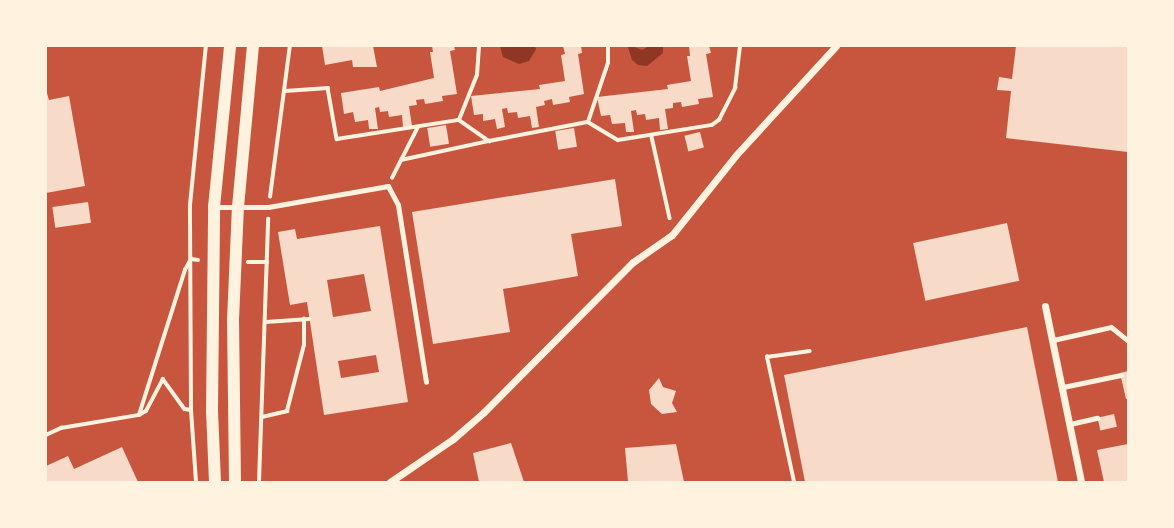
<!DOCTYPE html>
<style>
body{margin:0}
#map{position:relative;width:1174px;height:528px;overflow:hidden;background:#c8553d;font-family:Lato,sans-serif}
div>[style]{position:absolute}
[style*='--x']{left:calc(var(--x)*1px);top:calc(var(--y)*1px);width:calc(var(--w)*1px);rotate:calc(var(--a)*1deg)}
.water>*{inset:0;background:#8f3625}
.building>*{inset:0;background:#f7dbc8;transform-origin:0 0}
.path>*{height:3.5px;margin:-1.75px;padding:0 1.75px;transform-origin:1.75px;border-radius:1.75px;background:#fff3e0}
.service>*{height:5px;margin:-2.5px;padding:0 2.5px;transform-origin:2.5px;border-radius:2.5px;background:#fff3e0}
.minor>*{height:7px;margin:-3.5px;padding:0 3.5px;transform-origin:3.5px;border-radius:3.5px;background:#fff3e0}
.tertiary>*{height:12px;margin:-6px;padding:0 6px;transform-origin:6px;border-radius:6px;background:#fff3e0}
span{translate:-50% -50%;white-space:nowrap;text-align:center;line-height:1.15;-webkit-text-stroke:6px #fff3e0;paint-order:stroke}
.frame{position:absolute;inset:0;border:47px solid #fff3e0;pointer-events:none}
</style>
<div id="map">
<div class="water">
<div style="clip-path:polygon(500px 46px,535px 46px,536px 49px,529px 61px,519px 64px,503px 57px)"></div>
<div style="clip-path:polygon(632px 46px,642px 50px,649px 46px,663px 46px,663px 53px,647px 66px,638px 65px,632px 60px,628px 47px)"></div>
</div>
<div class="building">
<div style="clip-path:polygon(322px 46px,373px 46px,377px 67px,353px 67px,352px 60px,325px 65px)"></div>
<div style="clip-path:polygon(432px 46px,454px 46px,455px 50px,450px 51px,457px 94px,442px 96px,443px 101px,425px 104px,424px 99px,416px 100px,417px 105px,409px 106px,412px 126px,403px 127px,402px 115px,389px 117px,388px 111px,380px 112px,379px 107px,375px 108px,378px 129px,369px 129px,368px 120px,355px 122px,353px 112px,344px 114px,341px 93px,379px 87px,380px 91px,434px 78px,430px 52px,433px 52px)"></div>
<div style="clip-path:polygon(563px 46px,581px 46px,582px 53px,578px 54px,584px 94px,569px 97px,570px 102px,553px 105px,552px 99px,544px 101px,545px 105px,536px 107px,539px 127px,532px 128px,530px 116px,518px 118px,517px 112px,508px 113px,507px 108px,502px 109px,505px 127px,497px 129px,495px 119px,483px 121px,483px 114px,474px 115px,471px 96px,540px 89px,539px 85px,565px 81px,561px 55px,565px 54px)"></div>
<div style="clip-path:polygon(689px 46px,709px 46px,711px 53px,706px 54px,713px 97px,698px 99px,699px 104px,682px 107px,681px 102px,673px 103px,673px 108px,665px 109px,668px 129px,660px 130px,659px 118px,646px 120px,645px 114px,637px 115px,636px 110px,631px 111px,634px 132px,626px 132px,625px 123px,612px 124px,610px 115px,601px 116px,597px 97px,668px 89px,667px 85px,691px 81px,687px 56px,690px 56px)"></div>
<div style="clip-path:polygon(1016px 46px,1128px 46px,1128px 152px,1006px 138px,1011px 91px,997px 90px,999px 77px,1012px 79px)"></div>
<div style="clip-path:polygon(46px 90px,49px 100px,69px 96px,85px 186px,46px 193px)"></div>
<div style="left:446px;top:125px;width:19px;height:19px;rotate:81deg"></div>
<div style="left:574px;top:128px;width:19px;height:19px;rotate:81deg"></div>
<div style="left:700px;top:132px;width:16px;height:16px;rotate:76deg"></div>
<div style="clip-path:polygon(615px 179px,622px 226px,571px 234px,578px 276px,503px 289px,510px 332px,433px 344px,412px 212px)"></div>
<div style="left:88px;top:202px;width:21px;height:36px;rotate:82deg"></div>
<div style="left:1007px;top:223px;width:59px;height:96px;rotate:78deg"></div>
<div style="clip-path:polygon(evenodd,380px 226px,408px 402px,324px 415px,307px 302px,290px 305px,278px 232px,295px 229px,297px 239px,380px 226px,364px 274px,371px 311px,333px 317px,327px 280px,364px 274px,380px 226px,376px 355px,379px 372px,341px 378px,338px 361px,376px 355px)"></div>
<div style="clip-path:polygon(1027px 327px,1058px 482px,805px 482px,784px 375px)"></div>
<div style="clip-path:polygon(1128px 371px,1128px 399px,1126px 399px,1120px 373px)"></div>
<div style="clip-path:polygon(659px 378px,663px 387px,676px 391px,672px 403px,677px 412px,662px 414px,651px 404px,649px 390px)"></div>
<div style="left:1114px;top:414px;width:13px;height:17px;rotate:77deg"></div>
<div style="clip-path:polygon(511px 443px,524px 482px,479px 482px,473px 453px)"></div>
<div style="clip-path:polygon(676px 444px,684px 482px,628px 482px,625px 448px)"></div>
<div style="clip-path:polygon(1128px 444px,1128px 482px,1104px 482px,1097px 450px)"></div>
<div style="clip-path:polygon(122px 447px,138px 482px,46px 482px,46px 466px,68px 456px,74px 469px)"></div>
</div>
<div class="path">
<div style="--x:285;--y:91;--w:43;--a:-4"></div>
<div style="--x:328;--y:88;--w:52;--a:80"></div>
<div style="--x:337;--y:139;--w:123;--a:-8.9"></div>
<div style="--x:459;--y:120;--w:37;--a:35"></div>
<div style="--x:489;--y:141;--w:101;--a:-10.9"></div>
<div style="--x:588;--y:122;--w:35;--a:31"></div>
<div style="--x:618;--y:140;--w:95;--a:-9.1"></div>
<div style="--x:712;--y:125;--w:9;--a:-36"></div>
<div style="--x:719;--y:120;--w:36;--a:-63"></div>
<div style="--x:735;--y:88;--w:42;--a:-83.2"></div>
<div style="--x:459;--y:120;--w:48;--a:-68.2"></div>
<div style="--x:477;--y:75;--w:29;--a:-86"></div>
<div style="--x:588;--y:122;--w:62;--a:-71.3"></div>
<div style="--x:608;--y:63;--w:17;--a:-90"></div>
<div style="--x:652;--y:137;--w:83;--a:77.5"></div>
<div style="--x:401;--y:160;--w:90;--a:-12.2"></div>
<div style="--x:392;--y:178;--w:57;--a:-63"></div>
<div style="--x:270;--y:197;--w:152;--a:-82.5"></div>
<div style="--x:248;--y:262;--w:19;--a:0"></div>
<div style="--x:266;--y:322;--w:43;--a:-4"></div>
<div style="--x:139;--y:415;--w:152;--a:-72.4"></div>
<div style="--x:185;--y:270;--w:13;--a:-61"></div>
<div style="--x:191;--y:259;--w:7;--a:8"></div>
<div style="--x:262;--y:417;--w:26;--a:-13"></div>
<div style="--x:287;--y:411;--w:68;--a:-75.6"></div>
<div style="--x:304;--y:345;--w:26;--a:-90"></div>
<div style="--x:46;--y:435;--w:17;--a:-25"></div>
<div style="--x:61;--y:428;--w:79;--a:-9.5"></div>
<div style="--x:139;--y:415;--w:8;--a:-30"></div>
<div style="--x:146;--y:411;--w:36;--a:-62"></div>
<div style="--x:163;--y:379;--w:37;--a:54"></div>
<div style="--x:185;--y:409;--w:6;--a:9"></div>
<div style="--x:196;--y:482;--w:72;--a:-94"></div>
<div style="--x:191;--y:410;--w:205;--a:-90.3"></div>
<div style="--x:190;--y:205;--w:160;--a:-84.3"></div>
<div style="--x:259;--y:482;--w:263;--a:-88"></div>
<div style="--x:794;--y:482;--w:128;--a:-102.2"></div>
<div style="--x:767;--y:357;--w:43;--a:-7.9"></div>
</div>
<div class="service">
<div style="--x:216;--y:207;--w:52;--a:0"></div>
<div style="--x:268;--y:207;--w:122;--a:-9.9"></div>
<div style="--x:388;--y:186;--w:21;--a:62"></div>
<div style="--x:398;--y:205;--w:179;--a:81"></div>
<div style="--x:1053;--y:340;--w:59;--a:-12.6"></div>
<div style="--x:1111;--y:327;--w:22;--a:39"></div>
<div style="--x:1063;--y:387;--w:59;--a:-11.7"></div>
<div style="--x:1070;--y:424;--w:28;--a:-13"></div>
</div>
<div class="minor">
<div style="--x:1045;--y:306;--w:180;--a:78.4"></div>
<div style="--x:390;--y:482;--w:76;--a:-34.3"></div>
<div style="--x:453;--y:439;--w:41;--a:-41.1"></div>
<div style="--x:484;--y:412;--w:211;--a:-45.2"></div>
<div style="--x:633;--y:262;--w:47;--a:-34.7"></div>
<div style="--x:672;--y:235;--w:102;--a:-51.3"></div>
<div style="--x:736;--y:155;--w:148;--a:-47.5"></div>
</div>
<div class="tertiary">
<div style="--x:215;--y:482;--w:71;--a:-92.4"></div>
<div style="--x:212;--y:411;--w:204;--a:-89.4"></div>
<div style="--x:214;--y:207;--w:162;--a:-84.3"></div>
<div style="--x:235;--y:482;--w:162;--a:-90.7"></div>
<div style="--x:233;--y:320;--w:113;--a:-87.5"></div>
<div style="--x:238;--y:207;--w:162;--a:-84.7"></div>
</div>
<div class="frame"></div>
</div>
